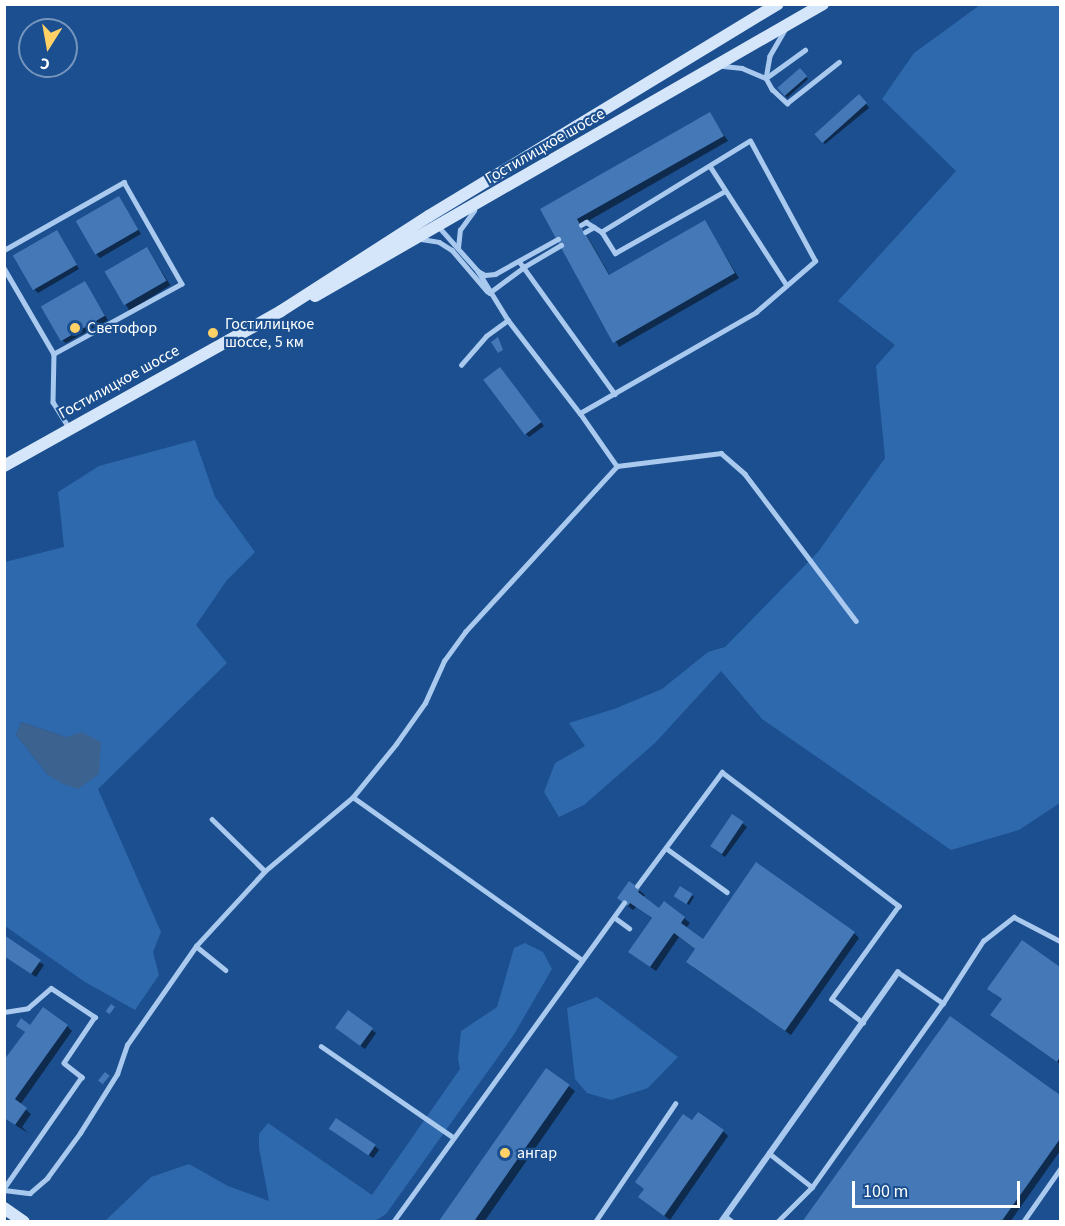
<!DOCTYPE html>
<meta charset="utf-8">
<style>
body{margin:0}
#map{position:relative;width:1065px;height:1226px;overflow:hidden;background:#1b4f8f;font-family:"Source Sans 3",sans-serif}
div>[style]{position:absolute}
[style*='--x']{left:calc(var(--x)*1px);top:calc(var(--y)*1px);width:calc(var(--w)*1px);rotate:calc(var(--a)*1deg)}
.green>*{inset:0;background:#2e69ad}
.water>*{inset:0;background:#3c6290}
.shadow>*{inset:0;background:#0007;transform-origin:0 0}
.building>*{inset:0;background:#4478b7;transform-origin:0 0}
.service>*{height:4.5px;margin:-2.25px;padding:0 2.25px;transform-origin:2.25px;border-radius:2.25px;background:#a9c9ee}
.minor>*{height:6px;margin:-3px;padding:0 3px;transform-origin:3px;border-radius:3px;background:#a9c9ee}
.secondary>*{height:12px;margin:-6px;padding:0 6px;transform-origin:6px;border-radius:6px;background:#d6e6fa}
.dots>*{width:16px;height:16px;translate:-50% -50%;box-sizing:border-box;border:3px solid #1b4f8f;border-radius:50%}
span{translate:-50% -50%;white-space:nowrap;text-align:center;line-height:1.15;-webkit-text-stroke:4.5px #1b4f8f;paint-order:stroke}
.street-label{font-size:16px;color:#fff}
.poi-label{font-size:16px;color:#fff}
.left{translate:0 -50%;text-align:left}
.frame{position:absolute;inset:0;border:6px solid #fff;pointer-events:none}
.north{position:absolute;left:18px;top:18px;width:60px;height:60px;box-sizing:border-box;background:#1b4f8f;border:2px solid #7695bc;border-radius:50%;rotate:191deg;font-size:16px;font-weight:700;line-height:24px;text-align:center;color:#fff}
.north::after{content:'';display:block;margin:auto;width:21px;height:27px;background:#ffd166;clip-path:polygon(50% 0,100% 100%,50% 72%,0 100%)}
.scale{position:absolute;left:852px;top:1181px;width:168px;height:27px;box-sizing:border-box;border:3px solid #fff;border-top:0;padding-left:8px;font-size:18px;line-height:21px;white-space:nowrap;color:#fff;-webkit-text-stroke:4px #1b4f8f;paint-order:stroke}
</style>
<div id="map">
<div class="green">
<div style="clip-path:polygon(980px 5px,1060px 5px,1060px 803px,1019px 830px,951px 850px,762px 719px,721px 671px,655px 743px,584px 805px,559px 817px,544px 792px,555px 763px,585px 746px,569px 723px,614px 709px,662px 689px,708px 652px,725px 647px,818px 552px,885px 458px,876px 366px,895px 345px,838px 301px,956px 171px,882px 99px,914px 53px)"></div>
<div style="clip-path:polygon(evenodd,195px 440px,215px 497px,255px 552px,227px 580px,196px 625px,227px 663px,98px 789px,161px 932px,153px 952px,159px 975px,135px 1010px,85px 982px,5px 926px,5px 562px,64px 547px,58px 492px,99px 466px,195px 440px,21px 722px,66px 737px,48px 775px,16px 735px,21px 722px)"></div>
<div style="clip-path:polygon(525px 943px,543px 952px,552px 969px,513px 1036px,386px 1214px,375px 1221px,104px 1222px,151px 1177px,189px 1164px,228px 1186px,269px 1201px,259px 1148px,259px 1134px,268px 1123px,372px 1195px,460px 1069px,458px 1059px,461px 1031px,497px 1007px,514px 948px)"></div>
<div style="clip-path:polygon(597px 997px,678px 1057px,648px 1088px,611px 1100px,587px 1093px,575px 1079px,567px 1008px)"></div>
</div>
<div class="water">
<div style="clip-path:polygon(21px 722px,66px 737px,81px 732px,101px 742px,99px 774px,78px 789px,63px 784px,48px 775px,16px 735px)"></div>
</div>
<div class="shadow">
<div style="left:800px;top:70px;width:12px;height:28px;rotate:48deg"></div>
<div style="clip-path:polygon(863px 100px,869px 108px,825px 144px,821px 140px)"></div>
<div style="clip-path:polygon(710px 114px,728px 141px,581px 225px,610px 276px,705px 222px,739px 278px,619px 347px,542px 209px)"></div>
<div style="clip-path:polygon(119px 197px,141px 234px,100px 258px,96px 254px)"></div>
<div style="clip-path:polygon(60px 236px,79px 269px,38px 293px,34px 289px)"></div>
<div style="left:147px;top:248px;width:44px;height:48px;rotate:58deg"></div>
<div style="clip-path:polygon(85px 283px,108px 320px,66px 343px,62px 340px)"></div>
<div style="clip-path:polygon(503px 373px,544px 426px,529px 437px,526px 434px)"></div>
<div style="clip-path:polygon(733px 816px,747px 827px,725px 857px,714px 849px)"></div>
<div style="clip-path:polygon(639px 890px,645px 895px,643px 898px,660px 910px,684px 918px,690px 923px,686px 928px,703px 941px,854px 933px,859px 938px,791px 1035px,693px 967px,696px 950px,679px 937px,656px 971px,636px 957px,630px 952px,653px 919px,636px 907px,633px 910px,624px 903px)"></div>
<div style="clip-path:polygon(692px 895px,694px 897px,689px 905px,678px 898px)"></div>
<div style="clip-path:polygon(4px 937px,44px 965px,36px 977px,4px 955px)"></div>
<div style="clip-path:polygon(1022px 942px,1060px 969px,1060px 1064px,997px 1020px,1003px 1000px,994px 994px)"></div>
<div style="clip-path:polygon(348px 1012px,376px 1033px,365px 1049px,341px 1032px)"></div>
<div style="clip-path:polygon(950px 1018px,1060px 1097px,1060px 1151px,1010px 1222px,804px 1222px)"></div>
<div style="clip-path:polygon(18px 1026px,67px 1026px,72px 1031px,20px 1105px,31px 1114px,22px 1127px,28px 1133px,4px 1118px,26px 1033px)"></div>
<div style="clip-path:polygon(547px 1070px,575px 1091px,484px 1222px,442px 1222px)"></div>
<div style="clip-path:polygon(692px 1122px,723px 1131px,728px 1136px,670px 1220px,640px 1197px)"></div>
<div style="clip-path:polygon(334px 1132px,375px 1146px,379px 1150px,373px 1158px)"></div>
</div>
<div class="building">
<div style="left:800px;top:68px;width:11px;height:30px;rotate:49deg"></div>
<div style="left:859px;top:94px;width:12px;height:60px;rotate:48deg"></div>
<div style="clip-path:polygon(710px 112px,724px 136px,577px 219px,609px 275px,705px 220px,735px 273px,613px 343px,540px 209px)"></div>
<div style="left:119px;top:196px;width:39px;height:50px;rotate:60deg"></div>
<div style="left:57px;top:230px;width:40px;height:51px;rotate:60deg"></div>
<div style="left:147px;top:247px;width:39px;height:49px;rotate:60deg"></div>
<div style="left:85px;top:281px;width:40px;height:51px;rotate:60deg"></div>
<div style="clip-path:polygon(498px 337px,503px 350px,498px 353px,491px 342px)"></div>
<div style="left:500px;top:367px;width:69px;height:21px;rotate:53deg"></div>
<div style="left:732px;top:814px;width:14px;height:39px;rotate:34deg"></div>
<div style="clip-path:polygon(756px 862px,855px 932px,785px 1031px,686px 962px,695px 949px,674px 933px,650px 967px,628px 952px,652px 918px,630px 903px,628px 906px,617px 898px,629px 881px,640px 889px,638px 892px,659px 908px,664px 901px,685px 917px,681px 923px,703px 939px)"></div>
<div style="left:680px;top:886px;width:15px;height:12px;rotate:32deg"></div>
<div style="clip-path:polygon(4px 935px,41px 960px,31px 974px,4px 956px)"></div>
<div style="clip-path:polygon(1022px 940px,1060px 967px,1060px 1057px,1057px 1062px,990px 1015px,1002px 999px,987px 989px)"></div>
<div style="left:111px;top:1004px;width:5px;height:9px;rotate:37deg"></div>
<div style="clip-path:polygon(43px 1007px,68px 1025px,15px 1099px,27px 1108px,15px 1125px,4px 1118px,4px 1060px,25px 1032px,16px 1026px,21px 1018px,30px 1025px)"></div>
<div style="left:348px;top:1010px;width:31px;height:22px;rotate:36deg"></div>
<div style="clip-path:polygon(950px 1016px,1060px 1095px,1060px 1139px,1001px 1222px,802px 1222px)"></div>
<div style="left:546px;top:1068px;width:29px;height:187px;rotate:35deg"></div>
<div style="left:105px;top:1072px;width:6px;height:11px;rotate:39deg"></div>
<div style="clip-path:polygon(698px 1112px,724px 1130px,664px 1216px,638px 1197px,644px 1189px,635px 1182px,683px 1114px,692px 1120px)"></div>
<div style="left:336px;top:1118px;width:48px;height:13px;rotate:34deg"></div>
</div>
<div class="service">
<div style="--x:785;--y:30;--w:30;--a:120"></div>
<div style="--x:770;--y:56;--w:22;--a:100"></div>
<div style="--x:766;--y:78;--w:13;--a:61"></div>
<div style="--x:772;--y:89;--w:21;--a:43"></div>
<div style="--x:787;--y:103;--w:66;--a:-38.3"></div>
<div style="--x:723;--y:66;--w:19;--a:6"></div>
<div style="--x:742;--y:68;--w:26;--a:23"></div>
<div style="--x:766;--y:78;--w:48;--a:-35.7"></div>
<div style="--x:710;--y:166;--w:140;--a:57.2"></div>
<div style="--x:581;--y:225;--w:6;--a:-31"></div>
<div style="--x:586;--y:222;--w:19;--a:32"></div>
<div style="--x:602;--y:232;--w:25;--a:58"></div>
<div style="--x:615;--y:253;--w:126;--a:-29.4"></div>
<div style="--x:439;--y:227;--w:59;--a:48.4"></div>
<div style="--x:478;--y:271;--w:8;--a:30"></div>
<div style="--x:485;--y:275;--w:10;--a:-6"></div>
<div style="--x:495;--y:274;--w:72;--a:-29.1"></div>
<div style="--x:585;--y:232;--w:10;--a:-29"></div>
<div style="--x:421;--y:239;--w:18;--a:9"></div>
<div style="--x:439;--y:242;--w:15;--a:32"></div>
<div style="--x:452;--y:250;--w:54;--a:49.5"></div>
<div style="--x:458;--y:248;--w:18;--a:-84"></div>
<div style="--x:460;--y:230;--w:24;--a:-54"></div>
<div style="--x:4;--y:250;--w:138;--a:-29.5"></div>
<div style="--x:124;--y:182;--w:117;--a:60.4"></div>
<div style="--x:182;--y:284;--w:146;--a:151.3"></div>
<div style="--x:519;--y:261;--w:164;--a:54.2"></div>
<div style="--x:4;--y:268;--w:99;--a:59.8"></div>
<div style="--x:54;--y:354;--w:48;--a:91.2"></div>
<div style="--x:53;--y:402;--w:32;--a:58"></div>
<div style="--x:478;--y:271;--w:57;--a:58.5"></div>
<div style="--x:508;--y:320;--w:118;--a:52.3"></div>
<div style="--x:580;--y:413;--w:65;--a:55.1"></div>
<div style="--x:489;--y:293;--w:44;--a:-36.6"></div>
<div style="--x:524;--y:267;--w:43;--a:-30.7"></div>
<div style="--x:461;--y:365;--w:38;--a:-49"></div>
<div style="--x:486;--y:336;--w:27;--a:-36"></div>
<div style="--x:580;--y:413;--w:203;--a:-29.8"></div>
<div style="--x:756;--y:312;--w:78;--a:-40.8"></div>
<div style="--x:815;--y:261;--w:136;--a:-118.4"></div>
<div style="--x:750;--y:141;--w:174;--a:148.4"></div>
<div style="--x:353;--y:797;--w:281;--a:35.4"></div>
<div style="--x:212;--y:819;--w:74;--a:44.5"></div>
<div style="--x:666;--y:848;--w:75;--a:35.8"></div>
<div style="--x:637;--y:886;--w:142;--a:-53.3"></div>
<div style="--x:722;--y:772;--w:222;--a:37.1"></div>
<div style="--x:899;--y:906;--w:115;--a:125.8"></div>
<div style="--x:832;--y:999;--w:39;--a:37"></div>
<div style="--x:614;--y:917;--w:19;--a:36"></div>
<div style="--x:196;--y:946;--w:38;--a:39"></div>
<div style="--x:898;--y:972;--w:55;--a:34.6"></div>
<div style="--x:4;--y:1012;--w:24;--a:-9"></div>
<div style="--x:28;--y:1008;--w:30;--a:-41"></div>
<div style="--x:51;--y:988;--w:53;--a:33.4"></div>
<div style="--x:95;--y:1017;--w:55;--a:124"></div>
<div style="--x:64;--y:1063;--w:23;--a:38"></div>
<div style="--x:82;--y:1077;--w:136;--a:124.9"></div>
<div style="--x:321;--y:1046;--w:160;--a:34.6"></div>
<div style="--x:769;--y:1153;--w:55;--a:38.3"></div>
<div style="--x:4;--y:1190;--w:26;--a:7"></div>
<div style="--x:30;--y:1193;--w:23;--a:-41"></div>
<div style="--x:47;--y:1178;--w:56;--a:-53.7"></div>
<div style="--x:80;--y:1133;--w:70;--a:-57.9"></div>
<div style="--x:117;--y:1074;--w:31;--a:-71"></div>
<div style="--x:127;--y:1045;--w:121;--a:-55.1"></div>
<div style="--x:196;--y:946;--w:102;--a:-47.4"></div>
<div style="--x:265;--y:871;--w:115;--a:-40.1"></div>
<div style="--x:353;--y:797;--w:68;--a:-50.9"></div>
<div style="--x:396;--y:744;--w:50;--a:-54.7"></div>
<div style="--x:425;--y:703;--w:46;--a:-65.7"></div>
<div style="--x:444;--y:661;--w:36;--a:-54"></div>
<div style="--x:465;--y:632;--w:225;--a:-47.5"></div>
<div style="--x:617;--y:466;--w:105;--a:-7.1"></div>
<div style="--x:721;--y:453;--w:32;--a:41"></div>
<div style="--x:745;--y:474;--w:184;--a:52.9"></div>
<div style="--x:725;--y:1216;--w:10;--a:37"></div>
<div style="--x:393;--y:1222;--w:394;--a:-54.1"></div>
<div style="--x:595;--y:1222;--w:143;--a:-55.9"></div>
<div style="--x:777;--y:1222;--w:49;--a:-45"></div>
<div style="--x:812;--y:1187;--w:226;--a:-54.6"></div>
<div style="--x:943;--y:1003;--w:74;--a:-57.2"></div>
<div style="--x:983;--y:941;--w:39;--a:-38"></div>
<div style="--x:1014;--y:917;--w:52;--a:27.6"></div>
<div style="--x:1023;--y:1222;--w:65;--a:-55.1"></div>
</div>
<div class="minor">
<div style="--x:721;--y:1222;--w:306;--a:-54.7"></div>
</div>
<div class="secondary">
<div style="--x:315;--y:296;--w:586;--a:-29.89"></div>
<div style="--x:4;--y:466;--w:317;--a:-29.2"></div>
<div style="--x:281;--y:311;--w:176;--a:-32.7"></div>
<div style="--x:429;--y:216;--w:408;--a:-31.3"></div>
<div style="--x:4;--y:1208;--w:24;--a:35"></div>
</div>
<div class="dots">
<div style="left:75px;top:328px;background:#ffd166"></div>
<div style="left:213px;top:333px;background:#ffd166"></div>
<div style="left:505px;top:1153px;background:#ffd166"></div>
</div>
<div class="street-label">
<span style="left:545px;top:146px;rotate:-30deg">Гостилицкое шоссе</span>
<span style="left:119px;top:382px;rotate:-29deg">Гостилицкое шоссе</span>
</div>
<div class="poi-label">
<span class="left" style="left:225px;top:333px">Гостилицкое<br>шоссе, 5 км</span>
<span class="left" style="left:87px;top:328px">Светофор</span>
<span class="left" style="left:517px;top:1153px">ангар</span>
</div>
<div class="frame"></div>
<div class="north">С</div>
<div class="scale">100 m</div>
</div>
